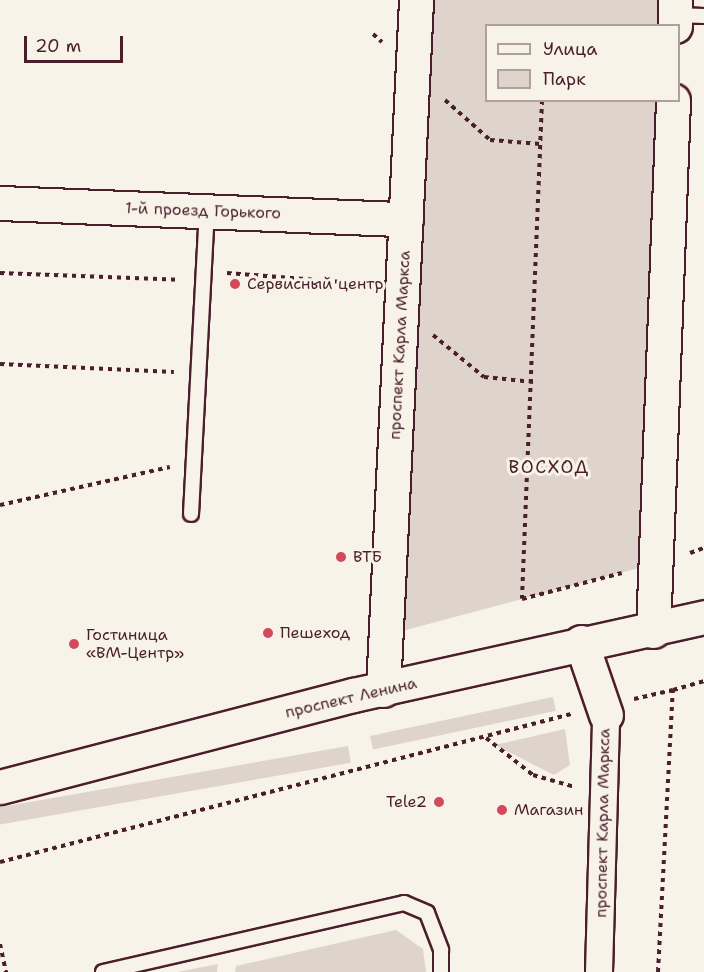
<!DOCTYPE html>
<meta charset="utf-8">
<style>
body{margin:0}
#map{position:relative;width:704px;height:972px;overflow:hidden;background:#f7f3e8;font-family:"Shantell Sans",sans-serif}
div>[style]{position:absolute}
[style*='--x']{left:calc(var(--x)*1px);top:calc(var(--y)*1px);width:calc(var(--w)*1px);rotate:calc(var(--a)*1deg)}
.green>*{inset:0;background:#ded4cc;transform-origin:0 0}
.path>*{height:4px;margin-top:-2px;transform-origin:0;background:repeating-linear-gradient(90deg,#4a1f2b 0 4.5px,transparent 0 9px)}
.roads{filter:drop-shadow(2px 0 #4a1f2b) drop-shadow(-2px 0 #4a1f2b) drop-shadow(0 2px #4a1f2b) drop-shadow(0 -2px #4a1f2b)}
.lane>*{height:14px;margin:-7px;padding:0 7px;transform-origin:7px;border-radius:7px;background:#f7f3e8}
.street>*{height:26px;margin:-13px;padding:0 13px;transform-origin:13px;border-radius:13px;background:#f7f3e8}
.secondary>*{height:33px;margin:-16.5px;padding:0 16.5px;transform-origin:16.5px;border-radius:16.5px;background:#f7f3e8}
.primary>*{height:33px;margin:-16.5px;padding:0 16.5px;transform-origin:16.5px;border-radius:16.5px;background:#f7f3e8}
.dots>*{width:16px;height:16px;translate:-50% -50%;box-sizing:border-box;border:3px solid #f7f3e8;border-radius:50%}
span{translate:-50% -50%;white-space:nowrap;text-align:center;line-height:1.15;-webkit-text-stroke:6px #f7f3e8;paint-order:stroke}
.street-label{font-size:16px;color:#4a1f2b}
.poi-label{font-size:16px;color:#4a1f2b}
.left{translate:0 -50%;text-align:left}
.right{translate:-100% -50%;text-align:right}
.neighbourhood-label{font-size:18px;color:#4a1f2b;letter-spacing:1.5px}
.legend{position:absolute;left:485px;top:24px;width:195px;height:78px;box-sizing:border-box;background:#f7f3e8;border:2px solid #b29e9c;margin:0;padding:8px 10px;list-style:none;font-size:18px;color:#4a1f2b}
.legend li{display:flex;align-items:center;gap:12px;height:30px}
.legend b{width:30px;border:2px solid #b29e9c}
.scale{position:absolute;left:24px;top:36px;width:99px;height:27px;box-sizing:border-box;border:3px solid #4a1f2b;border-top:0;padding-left:8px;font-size:18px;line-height:21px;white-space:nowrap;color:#4a1f2b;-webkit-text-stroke:4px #f7f3e8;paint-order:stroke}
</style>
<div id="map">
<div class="green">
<div style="clip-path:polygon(416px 0,675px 0,675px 25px,486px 26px,486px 100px,673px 101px,654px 564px,387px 635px)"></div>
<div style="left:553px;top:697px;width:14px;height:187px;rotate:78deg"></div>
<div style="clip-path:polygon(565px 729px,570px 765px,554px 775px,495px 745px)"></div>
<div style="left:348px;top:746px;width:17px;height:359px;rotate:80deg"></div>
<div style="clip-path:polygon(396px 930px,423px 949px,426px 972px,235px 972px,236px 966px)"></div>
<div style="clip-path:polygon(218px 964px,217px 972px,177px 972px)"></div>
</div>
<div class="path">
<div style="--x:373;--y:34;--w:12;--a:42"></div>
<div style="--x:445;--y:100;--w:60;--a:41.6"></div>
<div style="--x:490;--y:140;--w:51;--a:4.5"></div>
<div style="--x:542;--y:100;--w:499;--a:92.3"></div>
<div style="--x:522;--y:599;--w:103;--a:-14.6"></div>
<div style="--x:0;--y:273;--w:179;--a:2.2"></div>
<div style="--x:227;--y:273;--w:141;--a:4.5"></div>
<div style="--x:433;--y:335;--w:66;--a:39.5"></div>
<div style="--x:484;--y:377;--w:50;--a:5.7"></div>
<div style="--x:0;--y:364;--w:174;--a:2.6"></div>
<div style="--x:0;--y:505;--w:174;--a:-12.6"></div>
<div style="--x:690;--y:553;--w:15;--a:-20"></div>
<div style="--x:634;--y:699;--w:40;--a:-13"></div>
<div style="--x:486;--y:738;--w:60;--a:38.2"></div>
<div style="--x:533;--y:775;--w:44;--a:15.9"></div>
<div style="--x:0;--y:862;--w:590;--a:-14.53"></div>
<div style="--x:0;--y:944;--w:29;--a:78"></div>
<div style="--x:658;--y:972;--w:282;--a:-87"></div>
<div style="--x:673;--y:690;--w:32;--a:-16"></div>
</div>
<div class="roads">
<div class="lane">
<div style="--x:675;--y:15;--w:29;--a:2"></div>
<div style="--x:191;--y:514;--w:303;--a:-87"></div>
<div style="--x:103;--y:972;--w:309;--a:-12.9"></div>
<div style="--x:404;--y:903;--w:25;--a:23"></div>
<div style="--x:427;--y:913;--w:40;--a:69"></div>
<div style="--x:441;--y:950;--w:22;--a:90"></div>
</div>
<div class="street">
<div style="--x:599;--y:972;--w:257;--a:-88.4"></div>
</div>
<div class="secondary">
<div style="--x:675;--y:26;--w:26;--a:-90"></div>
<div style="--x:0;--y:203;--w:406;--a:2.3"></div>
<div style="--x:653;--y:631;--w:531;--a:-87.84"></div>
<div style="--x:581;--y:642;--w:77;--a:71.1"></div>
<div style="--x:383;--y:690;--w:691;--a:-87.26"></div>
</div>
<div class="primary">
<div style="--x:0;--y:787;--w:365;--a:-14.6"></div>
<div style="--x:353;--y:695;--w:360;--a:-12.5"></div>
</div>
</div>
<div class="dots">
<div style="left:235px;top:284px;background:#d1495b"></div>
<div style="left:341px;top:557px;background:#d1495b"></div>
<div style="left:268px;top:633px;background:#d1495b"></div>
<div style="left:74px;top:644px;background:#d1495b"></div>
<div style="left:439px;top:802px;background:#d1495b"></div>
<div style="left:502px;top:810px;background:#d1495b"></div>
</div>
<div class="street-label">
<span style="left:203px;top:211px;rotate:2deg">1-й проезд Горького</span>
<span style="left:400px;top:345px;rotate:-87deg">проспект Карла Маркса</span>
<span style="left:351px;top:698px;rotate:-13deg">проспект Ленина</span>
<span style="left:603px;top:823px;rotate:-89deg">проспект Карла Маркса</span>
</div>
<div class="poi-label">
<span class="left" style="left:247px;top:284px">Сервисный центр</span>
<span class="left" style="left:353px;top:557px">ВТБ</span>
<span class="left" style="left:280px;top:633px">Пешеход</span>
<span class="left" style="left:86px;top:644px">Гостиница<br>«ВМ-Центр»</span>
<span class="right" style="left:427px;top:802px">Tele2</span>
<span class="left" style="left:514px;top:810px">Магазин</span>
</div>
<div class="neighbourhood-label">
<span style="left:549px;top:467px">ВОСХОД</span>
</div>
<ul class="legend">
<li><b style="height:8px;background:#f7f3e8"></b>Улица</li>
<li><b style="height:16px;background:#ded4cc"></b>Парк</li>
</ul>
<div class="scale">20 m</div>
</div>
